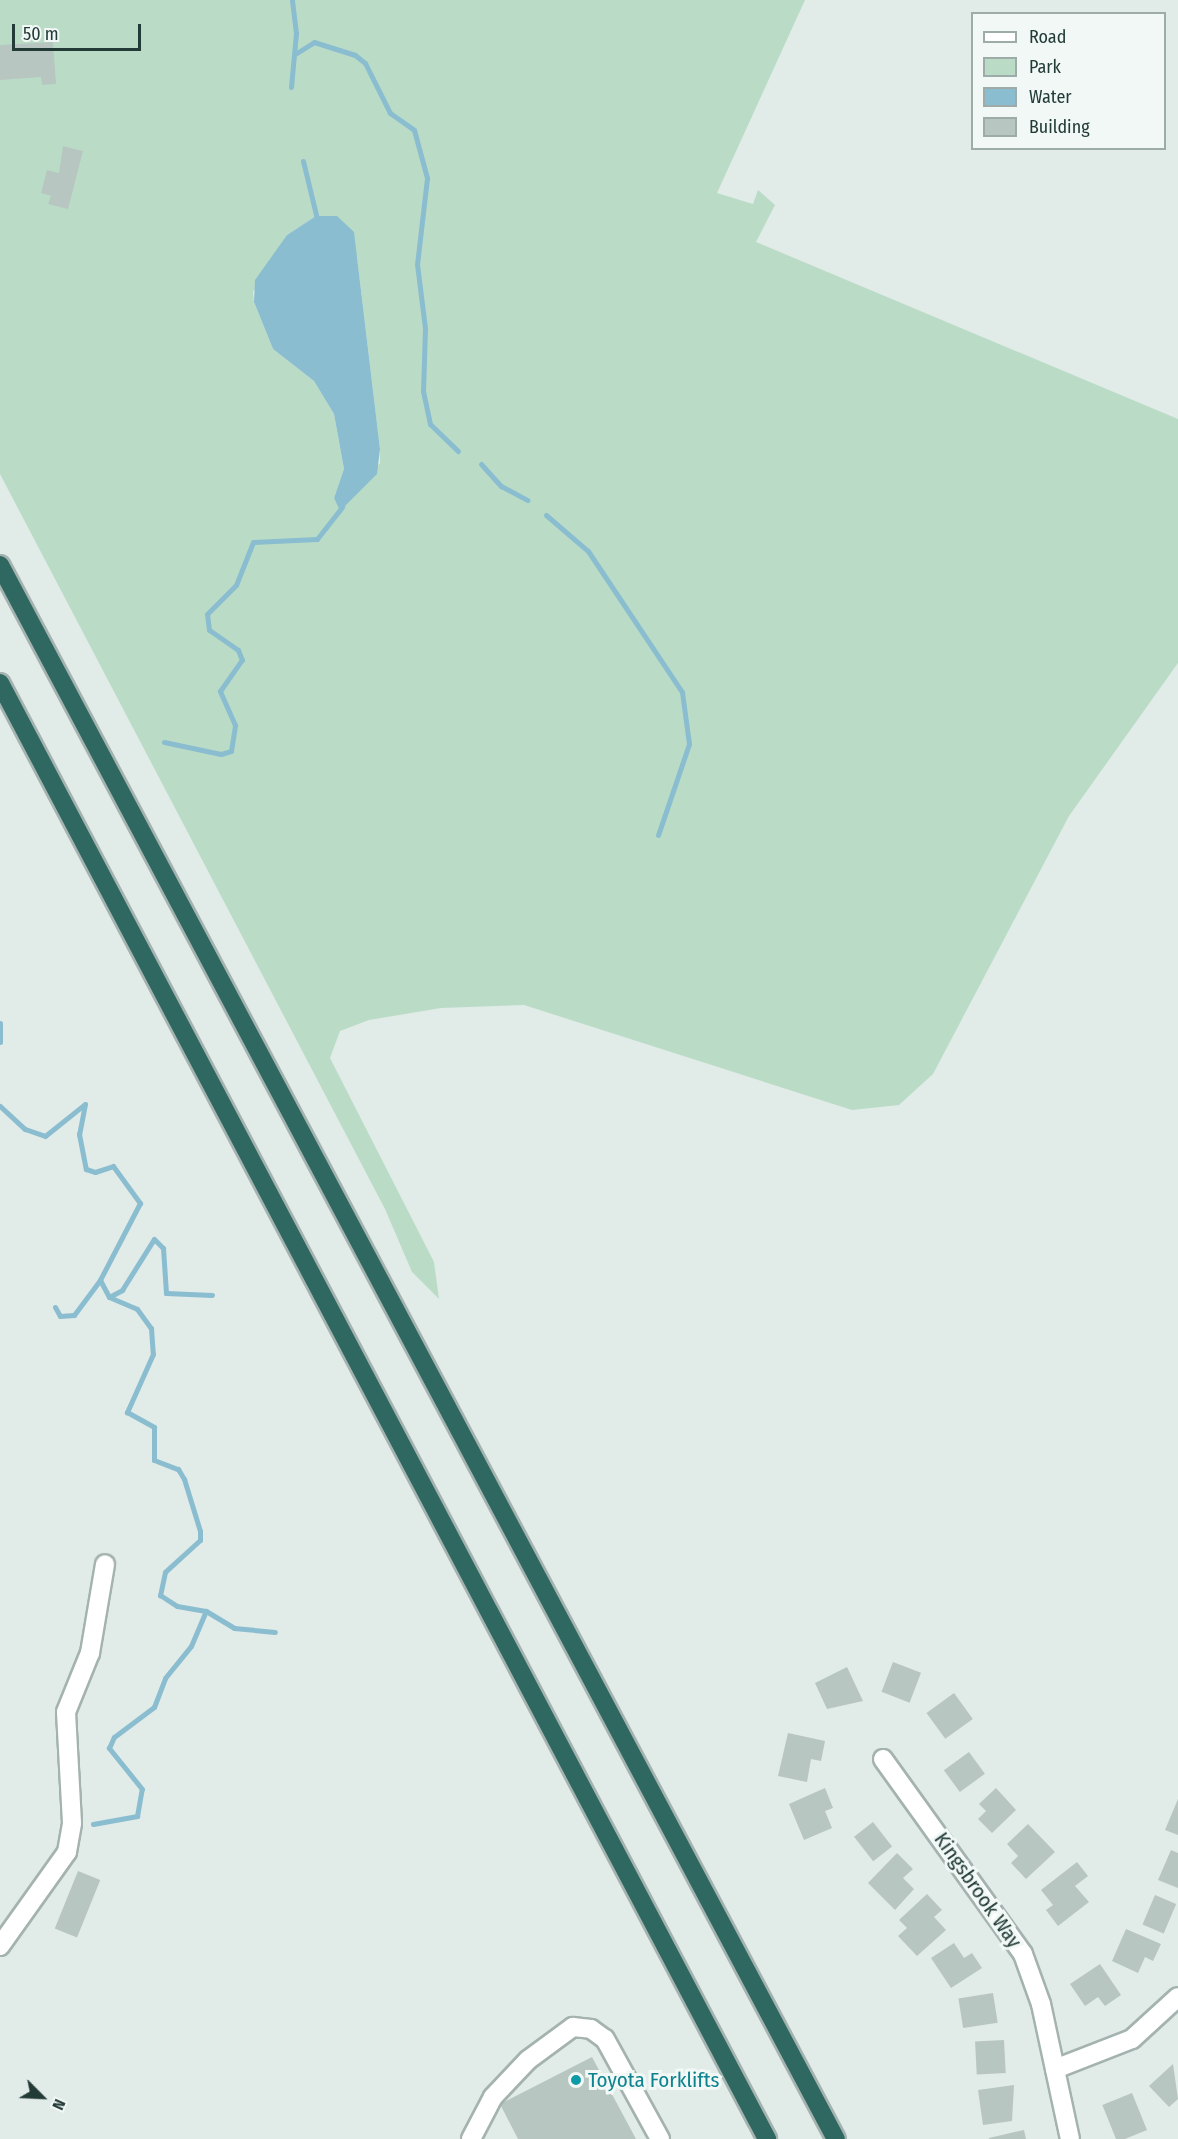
<!DOCTYPE html>
<style>
body{margin:0}
#map{position:relative;width:1178px;height:2139px;overflow:hidden;background:#e1ebe8;font-family:"Fira Sans Condensed",sans-serif}
div>[style]{position:absolute}
[style*='--x']{left:calc(var(--x)*1px);top:calc(var(--y)*1px);width:calc(var(--w)*1px);rotate:calc(var(--a)*1deg)}
.green>*{inset:0;background:#badcc7}
.water>*{inset:0;background:#8abdcf}
.stream>*{height:5px;margin:-2.5px;padding:0 2.5px;transform-origin:2.5px;border-radius:2.5px;background:#8abdcf}
.building>*{inset:0;background:#b7c6c1;transform-origin:0 0}
.roads{filter:drop-shadow(2px 0 #a4b3af) drop-shadow(-2px 0 #a4b3af) drop-shadow(0 2px #a4b3af) drop-shadow(0 -2px #a4b3af)}
.minor>*{height:18px;margin:-9px;padding:0 9px;transform-origin:9px;border-radius:9px;background:#fff}
.highway>*{height:18px;margin:-9px;padding:0 9px;transform-origin:9px;border-radius:9px;background:#2f6761}
.dots>*{width:16px;height:16px;translate:-50% -50%;box-sizing:border-box;border:3px solid #f1f8f5;border-radius:50%}
span{translate:-50% -50%;white-space:nowrap;text-align:center;line-height:1.15;-webkit-text-stroke:6px #f1f8f5;paint-order:stroke}
.street-label{font-size:21px;color:#223b37}
.culture-label{font-size:21px;color:#0d838f}
.left{translate:0 -50%;text-align:left}
.legend{position:absolute;left:971px;top:12px;width:195px;height:138px;box-sizing:border-box;background:#f1f8f5;border:2px solid #9eaca9;margin:0;padding:8px 10px;list-style:none;font-size:18px;color:#223b37}
.legend li{display:flex;align-items:center;gap:12px;height:30px}
.legend b{width:30px;border:2px solid #9eaca9}
.north{position:absolute;left:12px;top:2067px;width:60px;height:60px;-webkit-text-stroke:4px #f1f8f5;paint-order:stroke;rotate:114deg;font-size:16px;font-weight:700;line-height:24px;text-align:center;color:#223b37}
.north::after{content:'';display:block;margin:auto;width:21px;height:27px;background:#223b37;clip-path:polygon(50% 0,100% 100%,50% 72%,0 100%)}
.scale{position:absolute;left:12px;top:24px;width:129px;height:27px;box-sizing:border-box;border:3px solid #223b37;border-top:0;padding-left:8px;font-size:18px;line-height:21px;white-space:nowrap;color:#223b37;-webkit-text-stroke:4px #f1f8f5;paint-order:stroke}
</style>
<div id="map">
<div class="green">
<div style="clip-path:polygon(evenodd,0 0,805px 0,717px 193px,753px 204px,758px 190px,775px 205px,756px 242px,1178px 419px,1178px 663px,1069px 816px,933px 1074px,899px 1105px,852px 1110px,524px 1005px,441px 1008px,369px 1020px,340px 1031px,330px 1058px,434px 1262px,439px 1299px,412px 1272px,385px 1209px,0 474px,0 0,316px 216px,337px 216px,357px 257px,380px 449px,380px 463px,340px 510px,334px 498px,344px 469px,334px 414px,314px 381px,273px 349px,254px 302px,253px 292px,287px 235px,316px 216px)"></div>
</div>
<div class="water">
<div style="clip-path:polygon(316px 216px,337px 216px,354px 232px,380px 449px,377px 474px,340px 511px,334px 498px,344px 469px,334px 414px,314px 381px,273px 349px,254px 302px,255px 280px,287px 235px)"></div>
</div>
<div class="stream">
<div style="--x:295;--y:54;--w:22;--a:-32"></div>
<div style="--x:314;--y:42;--w:43;--a:17.6"></div>
<div style="--x:355;--y:55;--w:13;--a:39"></div>
<div style="--x:365;--y:63;--w:56;--a:63.4"></div>
<div style="--x:390;--y:113;--w:29;--a:35"></div>
<div style="--x:414;--y:130;--w:50;--a:74.8"></div>
<div style="--x:427;--y:178;--w:87;--a:96.6"></div>
<div style="--x:417;--y:264;--w:64;--a:82.9"></div>
<div style="--x:425;--y:328;--w:63;--a:91.8"></div>
<div style="--x:423;--y:391;--w:34;--a:78"></div>
<div style="--x:430;--y:424;--w:39;--a:44"></div>
<div style="--x:291;--y:87;--w:54;--a:-84.7"></div>
<div style="--x:296;--y:33;--w:33;--a:-97"></div>
<div style="--x:303;--y:161;--w:64;--a:76.4"></div>
<div style="--x:481;--y:464;--w:30;--a:48"></div>
<div style="--x:501;--y:486;--w:30;--a:28"></div>
<div style="--x:546;--y:515;--w:55;--a:40.6"></div>
<div style="--x:588;--y:551;--w:169;--a:56.3"></div>
<div style="--x:682;--y:692;--w:52;--a:82.3"></div>
<div style="--x:689;--y:744;--w:96;--a:108.8"></div>
<div style="--x:164;--y:742;--w:58;--a:11.9"></div>
<div style="--x:221;--y:754;--w:10;--a:-17"></div>
<div style="--x:231;--y:751;--w:26;--a:-81"></div>
<div style="--x:235;--y:725;--w:37;--a:-114"></div>
<div style="--x:220;--y:691;--w:38;--a:-55"></div>
<div style="--x:242;--y:660;--w:11;--a:-112"></div>
<div style="--x:238;--y:650;--w:35;--a:-145"></div>
<div style="--x:209;--y:630;--w:16;--a:-97"></div>
<div style="--x:207;--y:614;--w:41;--a:-45"></div>
<div style="--x:236;--y:585;--w:46;--a:-68.4"></div>
<div style="--x:253;--y:542;--w:64;--a:-2.7"></div>
<div style="--x:317;--y:539;--w:41;--a:-52"></div>
<div style="--x:0;--y:1023;--w:19;--a:90"></div>
<div style="--x:0;--y:1106;--w:34;--a:43"></div>
<div style="--x:25;--y:1129;--w:21;--a:19"></div>
<div style="--x:45;--y:1136;--w:51;--a:-38.7"></div>
<div style="--x:85;--y:1104;--w:31;--a:101"></div>
<div style="--x:79;--y:1134;--w:36;--a:79"></div>
<div style="--x:86;--y:1169;--w:9;--a:18"></div>
<div style="--x:95;--y:1172;--w:19;--a:-18"></div>
<div style="--x:113;--y:1166;--w:46;--a:53.9"></div>
<div style="--x:140;--y:1203;--w:87;--a:117.5"></div>
<div style="--x:100;--y:1280;--w:19;--a:62"></div>
<div style="--x:109;--y:1297;--w:30;--a:23"></div>
<div style="--x:137;--y:1309;--w:24;--a:54"></div>
<div style="--x:151;--y:1328;--w:26;--a:86"></div>
<div style="--x:153;--y:1354;--w:64;--a:114.1"></div>
<div style="--x:127;--y:1412;--w:31;--a:29"></div>
<div style="--x:154;--y:1427;--w:33;--a:90"></div>
<div style="--x:154;--y:1460;--w:26;--a:21"></div>
<div style="--x:178;--y:1469;--w:12;--a:59"></div>
<div style="--x:184;--y:1479;--w:54;--a:72.9"></div>
<div style="--x:200;--y:1531;--w:9;--a:90"></div>
<div style="--x:200;--y:1540;--w:47;--a:137.6"></div>
<div style="--x:165;--y:1572;--w:24;--a:102"></div>
<div style="--x:160;--y:1595;--w:20;--a:33"></div>
<div style="--x:177;--y:1606;--w:29;--a:10"></div>
<div style="--x:206;--y:1611;--w:33;--a:31"></div>
<div style="--x:234;--y:1628;--w:41;--a:5.6"></div>
<div style="--x:109;--y:1297;--w:15;--a:-28"></div>
<div style="--x:122;--y:1290;--w:60;--a:-57.9"></div>
<div style="--x:154;--y:1239;--w:13;--a:45"></div>
<div style="--x:163;--y:1248;--w:45;--a:86.2"></div>
<div style="--x:166;--y:1293;--w:46;--a:2.5"></div>
<div style="--x:55;--y:1307;--w:10;--a:61"></div>
<div style="--x:60;--y:1316;--w:14;--a:-4"></div>
<div style="--x:74;--y:1315;--w:44;--a:-53.4"></div>
<div style="--x:93;--y:1824;--w:45;--a:-10.3"></div>
<div style="--x:137;--y:1816;--w:27;--a:-80"></div>
<div style="--x:142;--y:1789;--w:53;--a:-128.8"></div>
<div style="--x:109;--y:1748;--w:12;--a:-66"></div>
<div style="--x:114;--y:1737;--w:50;--a:-36.9"></div>
<div style="--x:154;--y:1707;--w:31;--a:-69"></div>
<div style="--x:165;--y:1678;--w:41;--a:-50.9"></div>
<div style="--x:191;--y:1646;--w:38;--a:-67"></div>
</div>
<div class="building">
<div style="clip-path:polygon(53px 42px,56px 84px,42px 85px,41px 77px,0 80px,0 45px)"></div>
<div style="clip-path:polygon(63px 146px,83px 151px,68px 209px,48px 204px,51px 196px,41px 193px,47px 170px,59px 173px)"></div>
<div style="left:893px;top:1662px;width:30px;height:32px;rotate:21deg"></div>
<div style="clip-path:polygon(847px 1667px,863px 1701px,827px 1709px,815px 1683px)"></div>
<div style="left:954px;top:1693px;width:32px;height:34px;rotate:54deg"></div>
<div style="clip-path:polygon(788px 1733px,825px 1741px,821px 1761px,811px 1759px,807px 1782px,778px 1776px)"></div>
<div style="left:969px;top:1752px;width:27px;height:31px;rotate:54deg"></div>
<div style="clip-path:polygon(825px 1788px,833px 1808px,825px 1811px,832px 1828px,804px 1840px,789px 1804px)"></div>
<div style="clip-path:polygon(996px 1788px,1016px 1810px,992px 1833px,978px 1819px,986px 1811px,979px 1804px)"></div>
<div style="clip-path:polygon(1178px 1799px,1178px 1835px,1165px 1830px)"></div>
<div style="left:873px;top:1822px;width:31px;height:24px;rotate:52deg"></div>
<div style="clip-path:polygon(1028px 1824px,1055px 1852px,1026px 1879px,1011px 1863px,1018px 1856px,1007px 1844px)"></div>
<div style="clip-path:polygon(1171px 1850px,1178px 1853px,1178px 1888px,1158px 1880px)"></div>
<div style="clip-path:polygon(897px 1853px,913px 1869px,903px 1878px,914px 1889px,895px 1910px,868px 1883px)"></div>
<div style="clip-path:polygon(1077px 1862px,1088px 1876px,1075px 1886px,1089px 1902px,1058px 1926px,1046px 1910px,1053px 1905px,1041px 1890px)"></div>
<div style="left:78px;top:1871px;width:24px;height:62px;rotate:22deg"></div>
<div style="clip-path:polygon(927px 1894px,942px 1910px,934px 1917px,946px 1930px,917px 1956px,898px 1936px,907px 1928px,899px 1920px)"></div>
<div style="left:1155px;top:1895px;width:23px;height:32px;rotate:23deg"></div>
<div style="clip-path:polygon(1126px 1929px,1161px 1944px,1153px 1961px,1145px 1957px,1138px 1973px,1112px 1961px)"></div>
<div style="clip-path:polygon(954px 1943px,964px 1958px,972px 1953px,982px 1968px,951px 1988px,931px 1958px)"></div>
<div style="clip-path:polygon(1100px 1964px,1121px 1995px,1105px 2006px,1098px 1997px,1085px 2006px,1070px 1984px)"></div>
<div style="left:993px;top:1993px;width:30px;height:35px;rotate:81deg"></div>
<div style="left:1004px;top:2040px;width:33px;height:29px;rotate:87deg"></div>
<div style="clip-path:polygon(592px 2057px,636px 2139px,518px 2139px,500px 2104px)"></div>
<div style="clip-path:polygon(1173px 2064px,1178px 2099px,1169px 2107px,1149px 2086px)"></div>
<div style="clip-path:polygon(1014px 2085px,1012px 2121px,983px 2125px,978px 2090px)"></div>
<div style="left:1132px;top:2093px;width:40px;height:32px;rotate:68deg"></div>
<div style="clip-path:polygon(1024px 2130px,1026px 2139px,989px 2139px,989px 2138px)"></div>
</div>
<div class="roads">
<div class="minor">
<div style="--x:883;--y:1759;--w:240;--a:54.3"></div>
<div style="--x:1023;--y:1954;--w:53;--a:70.2"></div>
<div style="--x:1041;--y:2004;--w:138;--a:77.9"></div>
<div style="--x:0;--y:1946;--w:115;--a:-54.5"></div>
<div style="--x:67;--y:1852;--w:29;--a:-80"></div>
<div style="--x:72;--y:1823;--w:111;--a:-93.1"></div>
<div style="--x:66;--y:1712;--w:64;--a:-67.9"></div>
<div style="--x:90;--y:1653;--w:90;--a:-80.4"></div>
<div style="--x:1055;--y:2069;--w:83;--a:-21.3"></div>
<div style="--x:1132;--y:2039;--w:62;--a:-42.4"></div>
<div style="--x:471;--y:2139;--w:47;--a:-62.4"></div>
<div style="--x:493;--y:2097;--w:51;--a:-46.6"></div>
<div style="--x:528;--y:2060;--w:56;--a:-36.3"></div>
<div style="--x:573;--y:2027;--w:18;--a:6"></div>
<div style="--x:591;--y:2029;--w:17;--a:36"></div>
<div style="--x:605;--y:2039;--w:114;--a:61.2"></div>
</div>
<div class="highway">
<div style="--x:0;--y:565;--w:1782;--a:62.03"></div>
<div style="--x:0;--y:683;--w:1646;--a:62.22"></div>
</div>
</div>
<div class="dots">
<div style="left:576px;top:2080px;background:#0f9aa8"></div>
</div>
<div class="street-label">
<span style="left:978px;top:1890px;rotate:55deg">Kingsbrook Way</span>
</div>
<div class="culture-label">
<span class="left" style="left:588px;top:2080px">Toyota Forklifts</span>
</div>
<ul class="legend">
<li><b style="height:8px;background:#fff"></b>Road</li>
<li><b style="height:16px;background:#badcc7"></b>Park</li>
<li><b style="height:16px;background:#8abdcf"></b>Water</li>
<li><b style="height:16px;background:#b7c6c1"></b>Building</li>
</ul>
<div class="north">N</div>
<div class="scale">50 m</div>
</div>
